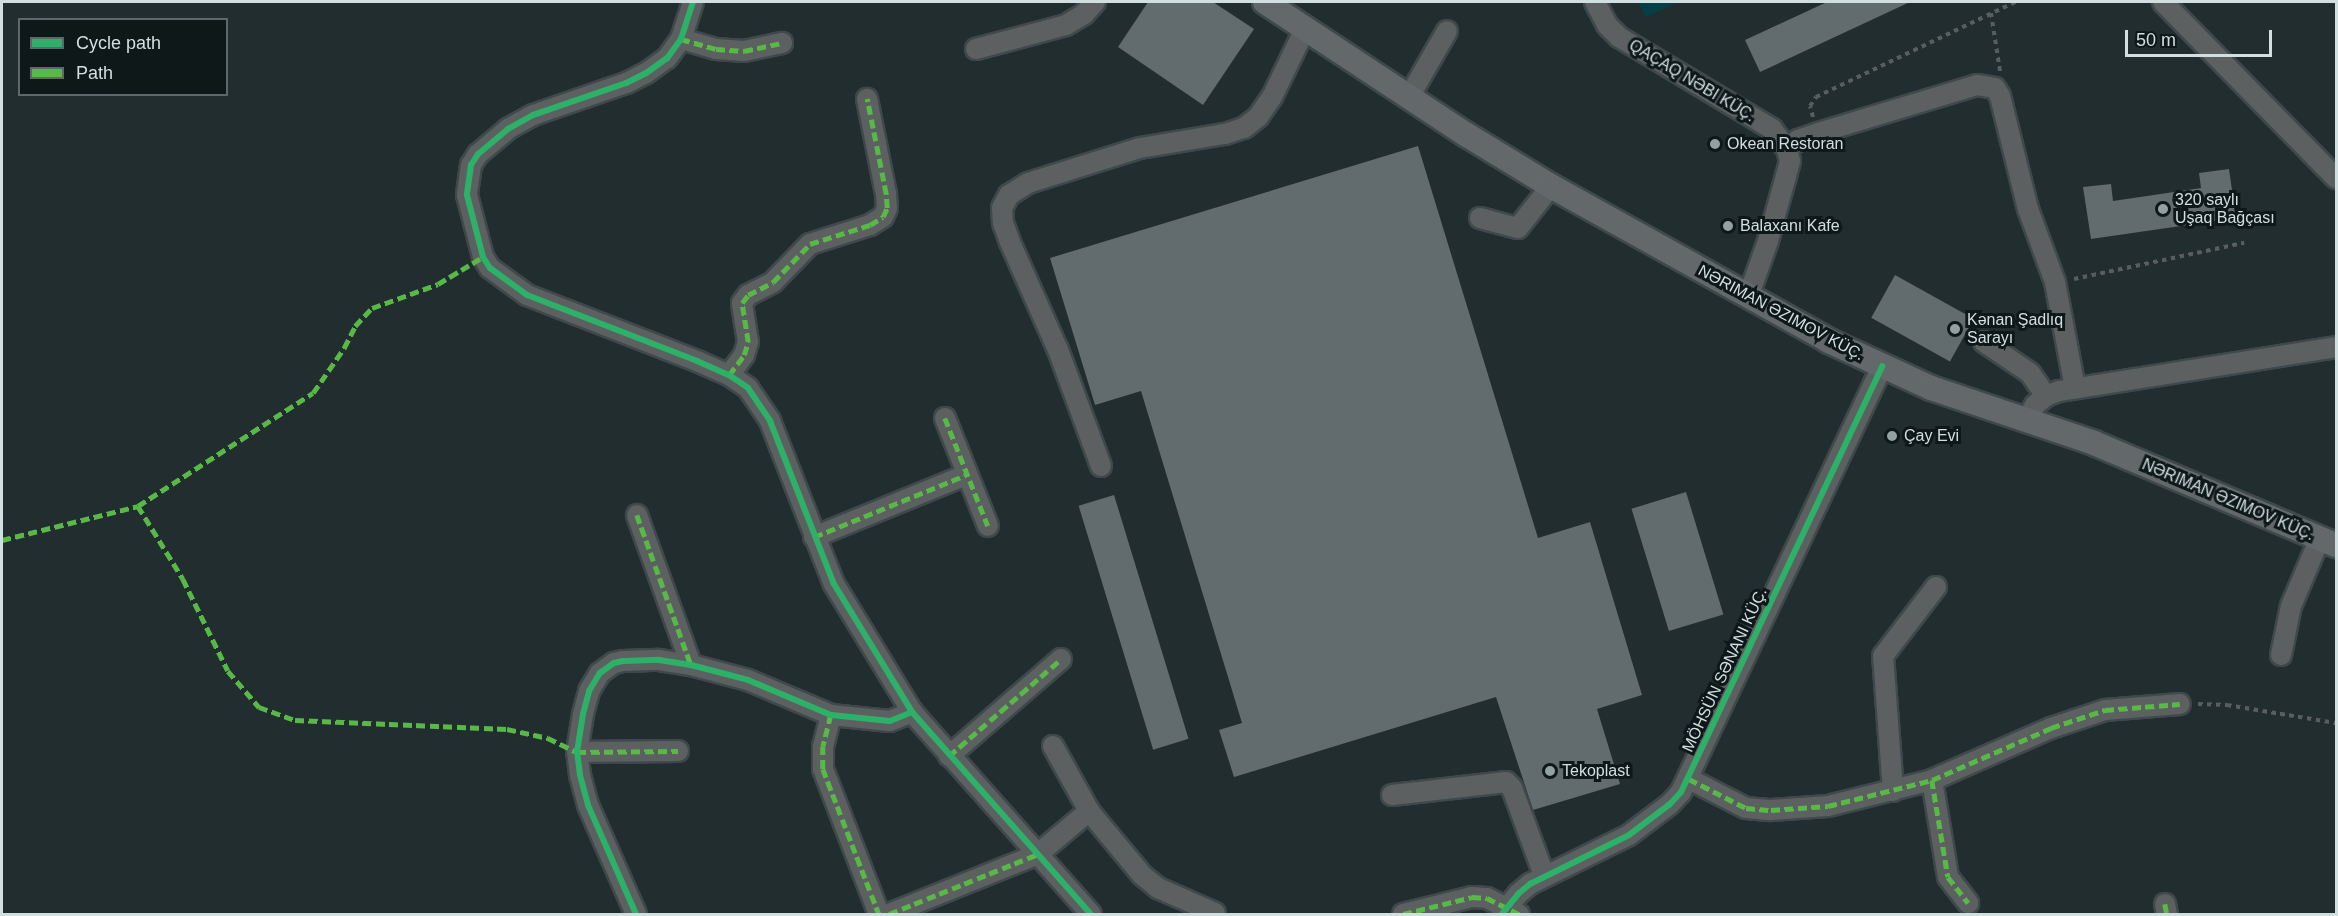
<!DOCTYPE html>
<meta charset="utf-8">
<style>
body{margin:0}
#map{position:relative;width:2338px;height:916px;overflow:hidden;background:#222d2f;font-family:Arial,sans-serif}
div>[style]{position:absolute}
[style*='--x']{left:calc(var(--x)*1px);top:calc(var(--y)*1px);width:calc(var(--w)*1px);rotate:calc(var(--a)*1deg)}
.green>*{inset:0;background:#054048}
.building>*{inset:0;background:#626b6d;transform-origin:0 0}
.path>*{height:4px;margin-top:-2px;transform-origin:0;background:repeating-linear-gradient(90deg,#585e5f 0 4.5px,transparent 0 9px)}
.roads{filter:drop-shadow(2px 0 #3f494b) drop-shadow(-2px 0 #3f494b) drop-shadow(0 2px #3f494b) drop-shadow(0 -2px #3f494b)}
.minor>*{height:20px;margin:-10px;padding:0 10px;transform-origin:10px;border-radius:10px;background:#5c6061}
.major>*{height:24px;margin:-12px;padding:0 12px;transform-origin:12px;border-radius:12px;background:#63696a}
.quiet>*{height:4.5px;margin-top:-2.25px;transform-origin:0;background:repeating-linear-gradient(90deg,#58b947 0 9px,transparent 0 13.5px)}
.cycleway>*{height:6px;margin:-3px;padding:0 3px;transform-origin:3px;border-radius:3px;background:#2db169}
.dots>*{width:16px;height:16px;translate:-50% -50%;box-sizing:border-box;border:3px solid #0e1819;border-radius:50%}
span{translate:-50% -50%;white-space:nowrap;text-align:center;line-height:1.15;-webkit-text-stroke:6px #0e1819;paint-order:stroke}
.street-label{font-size:16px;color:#d2dfe1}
.poi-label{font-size:16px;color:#d2dfe1}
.left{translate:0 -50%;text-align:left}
.frame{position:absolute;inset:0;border:3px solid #d2dfe1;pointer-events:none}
.legend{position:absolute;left:18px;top:18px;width:210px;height:78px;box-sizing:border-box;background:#0e1819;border:2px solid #5c6869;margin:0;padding:8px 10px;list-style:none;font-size:18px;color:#d2dfe1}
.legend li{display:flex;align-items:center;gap:12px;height:30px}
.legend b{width:30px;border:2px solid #5c6869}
.scale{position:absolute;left:2125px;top:30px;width:147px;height:27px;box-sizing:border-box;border:3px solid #d2dfe1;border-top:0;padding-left:8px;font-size:18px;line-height:21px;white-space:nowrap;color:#d2dfe1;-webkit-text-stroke:4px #0e1819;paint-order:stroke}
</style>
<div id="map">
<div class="green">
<div style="clip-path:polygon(1638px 2px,1678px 2px,1646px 17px)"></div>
</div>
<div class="building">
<div style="clip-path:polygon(1148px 2px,1213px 2px,1254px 29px,1203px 105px,1118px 47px)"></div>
<div style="clip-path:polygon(1827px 2px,1910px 2px,1760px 72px,1745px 40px)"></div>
<div style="clip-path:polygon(1418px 146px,1538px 538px,1590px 522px,1642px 695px,1597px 709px,1620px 784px,1533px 810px,1496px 697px,1234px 777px,1219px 730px,1242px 723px,1141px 391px,1095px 405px,1050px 258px)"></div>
<div style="clip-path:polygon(2229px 169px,2236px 218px,2091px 239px,2083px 187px,2111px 184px,2113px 201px,2201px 188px,2199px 173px)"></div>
<div style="left:1895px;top:275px;width:90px;height:49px;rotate:29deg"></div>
<div style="left:1686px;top:492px;width:128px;height:57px;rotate:73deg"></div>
<div style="left:1114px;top:495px;width:255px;height:37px;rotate:73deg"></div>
</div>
<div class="path">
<div style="--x:1991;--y:13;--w:59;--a:81.2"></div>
<div style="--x:1813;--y:117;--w:11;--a:-105"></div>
<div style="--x:1810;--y:106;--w:11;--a:-56"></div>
<div style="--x:1816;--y:97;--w:221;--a:-25.5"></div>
<div style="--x:2074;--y:279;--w:174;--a:-12"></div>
<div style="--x:2198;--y:704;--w:29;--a:2"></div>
<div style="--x:2227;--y:705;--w:110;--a:9.4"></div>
</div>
<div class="roads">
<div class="minor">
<div style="--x:693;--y:2;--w:39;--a:108"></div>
<div style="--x:681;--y:39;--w:24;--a:126"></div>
<div style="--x:667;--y:58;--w:26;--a:144"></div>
<div style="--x:646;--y:73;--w:22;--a:153"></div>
<div style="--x:626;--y:83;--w:98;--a:161"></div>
<div style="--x:533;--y:115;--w:29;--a:151"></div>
<div style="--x:508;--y:129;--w:39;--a:140"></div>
<div style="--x:478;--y:154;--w:13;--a:122"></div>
<div style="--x:471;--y:165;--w:30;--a:98"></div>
<div style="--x:467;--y:195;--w:64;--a:75.5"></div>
<div style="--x:483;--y:257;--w:13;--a:58"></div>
<div style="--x:490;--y:268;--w:46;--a:36.1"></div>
<div style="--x:527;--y:295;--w:182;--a:21.2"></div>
<div style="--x:697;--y:361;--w:35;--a:24"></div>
<div style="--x:729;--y:375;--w:23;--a:34"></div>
<div style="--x:748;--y:388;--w:40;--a:56"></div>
<div style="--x:770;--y:421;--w:175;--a:68.6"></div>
<div style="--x:834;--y:584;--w:150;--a:58.6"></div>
<div style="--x:912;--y:712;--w:270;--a:48.5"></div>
<div style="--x:1595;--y:2;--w:26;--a:62"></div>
<div style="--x:1607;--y:25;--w:17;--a:45"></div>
<div style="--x:1619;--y:37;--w:179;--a:31"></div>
<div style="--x:1772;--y:129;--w:25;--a:53"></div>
<div style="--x:1787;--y:149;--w:12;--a:76"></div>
<div style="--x:1790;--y:161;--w:16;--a:105"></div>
<div style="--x:1786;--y:176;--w:67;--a:105.5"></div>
<div style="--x:1768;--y:241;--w:59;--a:109.7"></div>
<div style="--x:2163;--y:2;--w:247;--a:45.5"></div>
<div style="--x:681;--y:39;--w:36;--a:16"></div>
<div style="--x:716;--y:49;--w:28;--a:4"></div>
<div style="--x:744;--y:51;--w:39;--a:-12"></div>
<div style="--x:976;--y:49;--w:93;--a:-14.9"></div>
<div style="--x:1066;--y:25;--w:21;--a:-31"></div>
<div style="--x:1084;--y:14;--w:16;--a:-47"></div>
<div style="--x:1409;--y:97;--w:76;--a:-60.1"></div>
<div style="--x:1787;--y:149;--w:14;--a:-39"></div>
<div style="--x:1798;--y:140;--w:21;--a:-19"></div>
<div style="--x:1818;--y:133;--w:166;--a:-16.8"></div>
<div style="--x:1977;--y:85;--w:18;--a:9"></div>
<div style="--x:1995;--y:88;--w:9;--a:58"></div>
<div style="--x:2000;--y:96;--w:116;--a:76.1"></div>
<div style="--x:2028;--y:209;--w:78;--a:69.7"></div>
<div style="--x:2055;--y:282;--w:108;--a:79.3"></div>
<div style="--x:1480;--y:218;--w:39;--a:15"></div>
<div style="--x:1518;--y:228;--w:53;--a:-51.8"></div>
<div style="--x:1984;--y:342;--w:55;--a:34"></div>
<div style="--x:2030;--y:373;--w:28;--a:55"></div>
<div style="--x:729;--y:375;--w:25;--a:-53"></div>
<div style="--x:744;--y:355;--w:14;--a:-73"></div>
<div style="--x:748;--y:342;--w:39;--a:-99"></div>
<div style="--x:742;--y:303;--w:10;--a:-53"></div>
<div style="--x:748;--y:295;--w:28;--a:-27"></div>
<div style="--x:773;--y:282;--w:53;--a:-45.8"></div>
<div style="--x:810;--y:244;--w:63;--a:-17.6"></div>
<div style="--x:870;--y:225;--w:15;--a:-32"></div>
<div style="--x:883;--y:217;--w:10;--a:-66"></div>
<div style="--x:887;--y:208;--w:14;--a:-94"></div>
<div style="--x:886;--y:194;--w:97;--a:-101.3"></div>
<div style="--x:945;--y:418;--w:116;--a:68.3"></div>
<div style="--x:2027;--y:419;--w:16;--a:-60"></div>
<div style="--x:2035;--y:405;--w:14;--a:-39"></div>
<div style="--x:2046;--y:396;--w:14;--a:-21"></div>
<div style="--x:2059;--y:391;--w:280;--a:-9"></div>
<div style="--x:1101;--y:466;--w:124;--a:-110.3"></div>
<div style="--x:1058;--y:350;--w:118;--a:-114"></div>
<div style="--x:1010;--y:242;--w:20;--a:-110"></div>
<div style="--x:1003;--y:223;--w:15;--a:-94"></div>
<div style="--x:1002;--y:208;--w:15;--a:-62"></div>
<div style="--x:1009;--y:195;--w:22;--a:-32"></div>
<div style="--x:1028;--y:183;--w:117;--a:-17.4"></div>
<div style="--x:1140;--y:148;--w:86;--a:-9.4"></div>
<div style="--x:1225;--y:134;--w:20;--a:-18"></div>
<div style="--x:1244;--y:128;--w:18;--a:-38"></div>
<div style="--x:1258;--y:117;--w:24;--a:-55"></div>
<div style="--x:1272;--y:97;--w:76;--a:-64.1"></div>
<div style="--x:637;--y:515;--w:159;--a:70.2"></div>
<div style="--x:814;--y:537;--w:164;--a:-22.2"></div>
<div style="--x:2281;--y:655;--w:50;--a:-78.5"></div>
<div style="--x:2291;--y:606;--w:74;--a:-66.9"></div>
<div style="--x:831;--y:715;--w:32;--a:104"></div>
<div style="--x:823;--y:746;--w:23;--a:90"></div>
<div style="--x:823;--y:769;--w:155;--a:68.9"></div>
<div style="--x:1053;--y:746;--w:74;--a:61"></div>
<div style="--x:1089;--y:811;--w:83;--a:50.4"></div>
<div style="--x:1142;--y:875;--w:21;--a:39"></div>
<div style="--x:1158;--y:888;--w:62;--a:23.7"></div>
<div style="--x:577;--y:752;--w:101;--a:-0.6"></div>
<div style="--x:949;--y:756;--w:148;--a:-40.9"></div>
<div style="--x:1689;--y:779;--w:64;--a:27"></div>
<div style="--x:1746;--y:808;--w:25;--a:5"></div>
<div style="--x:1771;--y:810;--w:57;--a:-4"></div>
<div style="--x:1828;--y:806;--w:107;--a:-14"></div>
<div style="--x:1932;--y:780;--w:130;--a:-23.6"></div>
<div style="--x:2051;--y:728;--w:57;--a:-18.4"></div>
<div style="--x:2105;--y:710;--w:75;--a:-4.6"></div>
<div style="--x:1932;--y:780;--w:98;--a:80.6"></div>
<div style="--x:1948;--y:877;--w:33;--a:52"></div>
<div style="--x:1893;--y:791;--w:135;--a:-94.2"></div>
<div style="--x:1883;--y:656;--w:87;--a:-52.5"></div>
<div style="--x:1392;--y:795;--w:115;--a:-6.5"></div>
<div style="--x:1506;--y:782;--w:8;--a:45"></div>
<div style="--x:1512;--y:788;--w:93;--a:69.8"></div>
<div style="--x:2165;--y:904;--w:10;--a:79"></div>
<div style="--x:636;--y:914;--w:119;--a:-113.8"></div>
<div style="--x:588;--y:805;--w:31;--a:-105"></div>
<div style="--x:580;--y:775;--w:23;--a:-97"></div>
<div style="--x:577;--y:752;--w:38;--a:-81"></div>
<div style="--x:583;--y:714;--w:24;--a:-75"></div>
<div style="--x:589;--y:691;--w:21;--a:-59"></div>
<div style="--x:600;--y:673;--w:17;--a:-36"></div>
<div style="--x:614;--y:663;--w:9;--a:-13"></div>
<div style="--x:623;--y:661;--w:36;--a:-2"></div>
<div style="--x:659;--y:660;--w:32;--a:9"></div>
<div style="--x:691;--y:665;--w:59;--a:14.7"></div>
<div style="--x:748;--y:680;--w:90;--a:22.9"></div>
<div style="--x:831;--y:715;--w:59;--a:5.8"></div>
<div style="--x:890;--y:721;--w:24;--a:-22"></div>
<div style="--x:889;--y:914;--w:161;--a:-21.9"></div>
<div style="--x:1038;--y:854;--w:67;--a:-40.1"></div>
<div style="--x:1403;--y:914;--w:71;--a:-13.8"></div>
<div style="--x:1472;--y:897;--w:15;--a:4"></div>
<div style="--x:1487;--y:898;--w:36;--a:27"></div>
<div style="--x:1502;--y:914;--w:26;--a:-51"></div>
<div style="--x:1518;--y:894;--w:16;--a:-40"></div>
<div style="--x:1530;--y:884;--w:110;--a:-26.3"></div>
<div style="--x:1629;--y:835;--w:51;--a:-37.1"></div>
<div style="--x:1670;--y:804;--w:16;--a:-47"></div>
<div style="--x:1681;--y:792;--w:471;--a:-64.7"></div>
</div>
<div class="major">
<div style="--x:1265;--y:2;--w:242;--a:33.4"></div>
<div style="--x:1467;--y:135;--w:98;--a:31.3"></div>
<div style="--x:1551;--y:186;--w:318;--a:29.1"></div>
<div style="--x:1829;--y:341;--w:112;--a:24.7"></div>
<div style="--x:1931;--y:388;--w:172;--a:18.6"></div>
<div style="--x:2094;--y:443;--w:263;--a:22.9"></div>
</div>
</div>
<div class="quiet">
<div style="--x:681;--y:39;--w:36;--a:16"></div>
<div style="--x:716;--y:49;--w:28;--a:4"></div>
<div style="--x:744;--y:51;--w:39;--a:-12"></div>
<div style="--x:729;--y:375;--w:25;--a:-53"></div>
<div style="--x:744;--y:355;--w:14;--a:-73"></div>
<div style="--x:748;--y:342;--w:39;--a:-99"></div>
<div style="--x:742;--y:303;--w:10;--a:-53"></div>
<div style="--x:748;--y:295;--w:28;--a:-27"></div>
<div style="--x:773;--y:282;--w:53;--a:-45.8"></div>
<div style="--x:810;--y:244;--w:63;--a:-17.6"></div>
<div style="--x:870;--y:225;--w:15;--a:-32"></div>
<div style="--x:883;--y:217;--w:10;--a:-66"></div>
<div style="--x:887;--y:208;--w:14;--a:-94"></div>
<div style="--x:886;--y:194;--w:97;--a:-101.3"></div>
<div style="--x:945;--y:418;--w:116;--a:68.3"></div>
<div style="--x:138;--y:506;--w:86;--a:58.3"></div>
<div style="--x:183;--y:579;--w:102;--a:63.9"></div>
<div style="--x:228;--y:671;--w:48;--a:49.3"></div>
<div style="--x:259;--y:707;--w:38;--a:20"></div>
<div style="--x:295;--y:720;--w:212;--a:2.4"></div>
<div style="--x:507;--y:729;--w:42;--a:12.4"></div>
<div style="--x:548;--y:738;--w:32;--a:26"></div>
<div style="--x:577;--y:752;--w:101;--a:-0.6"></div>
<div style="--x:637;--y:515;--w:159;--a:70.2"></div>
<div style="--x:814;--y:537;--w:164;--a:-22.2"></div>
<div style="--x:2;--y:540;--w:140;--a:-14"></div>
<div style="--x:138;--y:506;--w:208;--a:-32.9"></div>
<div style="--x:313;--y:393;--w:55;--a:-55.4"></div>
<div style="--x:344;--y:348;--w:25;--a:-63"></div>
<div style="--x:355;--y:326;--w:25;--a:-47"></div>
<div style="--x:372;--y:308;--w:70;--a:-20"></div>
<div style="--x:438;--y:284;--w:52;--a:-31"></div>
<div style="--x:831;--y:715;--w:32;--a:104"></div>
<div style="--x:823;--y:746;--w:23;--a:90"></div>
<div style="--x:823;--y:769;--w:155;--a:68.9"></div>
<div style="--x:949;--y:756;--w:148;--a:-40.9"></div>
<div style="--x:1689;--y:779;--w:64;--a:27"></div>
<div style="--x:1746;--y:808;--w:25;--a:5"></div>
<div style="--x:1771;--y:810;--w:57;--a:-4"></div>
<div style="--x:1828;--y:806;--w:107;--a:-14"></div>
<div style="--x:1932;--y:780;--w:130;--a:-23.6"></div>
<div style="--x:2051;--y:728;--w:57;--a:-18.4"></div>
<div style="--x:2105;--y:710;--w:75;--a:-4.6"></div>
<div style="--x:1932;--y:780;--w:98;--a:80.6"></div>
<div style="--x:1948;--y:877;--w:33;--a:52"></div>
<div style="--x:2165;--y:904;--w:10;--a:79"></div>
<div style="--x:889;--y:914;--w:161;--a:-21.9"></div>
<div style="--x:1403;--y:914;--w:71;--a:-13.8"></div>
<div style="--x:1472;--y:897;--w:15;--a:4"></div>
<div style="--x:1487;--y:898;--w:36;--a:27"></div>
</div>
<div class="cycleway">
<div style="--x:693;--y:2;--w:39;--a:108"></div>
<div style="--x:681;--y:39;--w:24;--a:126"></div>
<div style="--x:667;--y:58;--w:26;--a:144"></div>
<div style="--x:646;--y:73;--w:22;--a:153"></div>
<div style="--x:626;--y:83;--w:98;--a:161"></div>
<div style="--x:533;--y:115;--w:29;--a:151"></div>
<div style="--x:508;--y:129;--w:39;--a:140"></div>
<div style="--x:478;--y:154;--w:13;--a:122"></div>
<div style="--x:471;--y:165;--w:30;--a:98"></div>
<div style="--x:467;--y:195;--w:64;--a:75.5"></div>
<div style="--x:483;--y:257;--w:13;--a:58"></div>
<div style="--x:490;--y:268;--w:46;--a:36.1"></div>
<div style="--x:527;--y:295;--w:182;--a:21.2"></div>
<div style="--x:697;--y:361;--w:35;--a:24"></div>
<div style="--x:729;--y:375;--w:23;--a:34"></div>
<div style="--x:748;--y:388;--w:40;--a:56"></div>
<div style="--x:770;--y:421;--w:175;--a:68.6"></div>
<div style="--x:834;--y:584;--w:150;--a:58.6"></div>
<div style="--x:912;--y:712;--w:270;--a:48.5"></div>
<div style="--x:636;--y:914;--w:119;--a:-113.8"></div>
<div style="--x:588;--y:805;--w:31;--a:-105"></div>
<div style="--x:580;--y:775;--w:23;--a:-97"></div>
<div style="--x:577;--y:752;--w:38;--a:-81"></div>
<div style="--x:583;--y:714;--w:24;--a:-75"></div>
<div style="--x:589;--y:691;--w:21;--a:-59"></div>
<div style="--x:600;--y:673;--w:17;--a:-36"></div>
<div style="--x:614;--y:663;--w:9;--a:-13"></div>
<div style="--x:623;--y:661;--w:36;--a:-2"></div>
<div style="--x:659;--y:660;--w:32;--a:9"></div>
<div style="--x:691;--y:665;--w:59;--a:14.7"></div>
<div style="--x:748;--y:680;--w:90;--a:22.9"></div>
<div style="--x:831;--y:715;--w:59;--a:5.8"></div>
<div style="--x:890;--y:721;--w:24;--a:-22"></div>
<div style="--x:1502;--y:914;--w:26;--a:-51"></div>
<div style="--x:1518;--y:894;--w:16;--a:-40"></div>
<div style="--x:1530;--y:884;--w:110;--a:-26.3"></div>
<div style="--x:1629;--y:835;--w:51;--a:-37.1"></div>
<div style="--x:1670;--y:804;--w:16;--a:-47"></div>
<div style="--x:1681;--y:792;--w:471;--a:-64.7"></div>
</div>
<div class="dots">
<div style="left:1715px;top:144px;background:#94a1a3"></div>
<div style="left:2163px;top:209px;background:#94a1a3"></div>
<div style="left:1728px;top:226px;background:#94a1a3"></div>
<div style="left:1955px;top:329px;background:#94a1a3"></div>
<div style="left:1892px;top:436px;background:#94a1a3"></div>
<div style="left:1550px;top:771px;background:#94a1a3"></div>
</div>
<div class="street-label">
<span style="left:1692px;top:81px;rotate:31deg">QAÇAQ NƏBI KÜÇ.</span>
<span style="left:1781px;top:313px;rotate:28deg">NƏRIMAN ƏZIMOV KÜÇ.</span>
<span style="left:2228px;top:500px;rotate:23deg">NƏRIMAN ƏZIMOV KÜÇ.</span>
<span style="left:1725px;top:670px;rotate:-65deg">MÖHSÜN SƏNANI KÜÇ.</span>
</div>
<div class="poi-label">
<span class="left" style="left:1727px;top:144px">Okean Restoran</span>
<span class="left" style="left:2175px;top:209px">320 saylı<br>Uşaq Bağçası</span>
<span class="left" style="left:1740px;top:226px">Balaxanı Kafe</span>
<span class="left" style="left:1967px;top:329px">Kənan Şadlıq<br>Sarayı</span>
<span class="left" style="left:1904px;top:436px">Çay Evi</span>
<span class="left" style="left:1562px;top:771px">Tekoplast</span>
</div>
<div class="frame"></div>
<ul class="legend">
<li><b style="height:8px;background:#2db169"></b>Cycle path</li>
<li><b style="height:8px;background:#58b947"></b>Path</li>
</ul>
<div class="scale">50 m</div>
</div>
